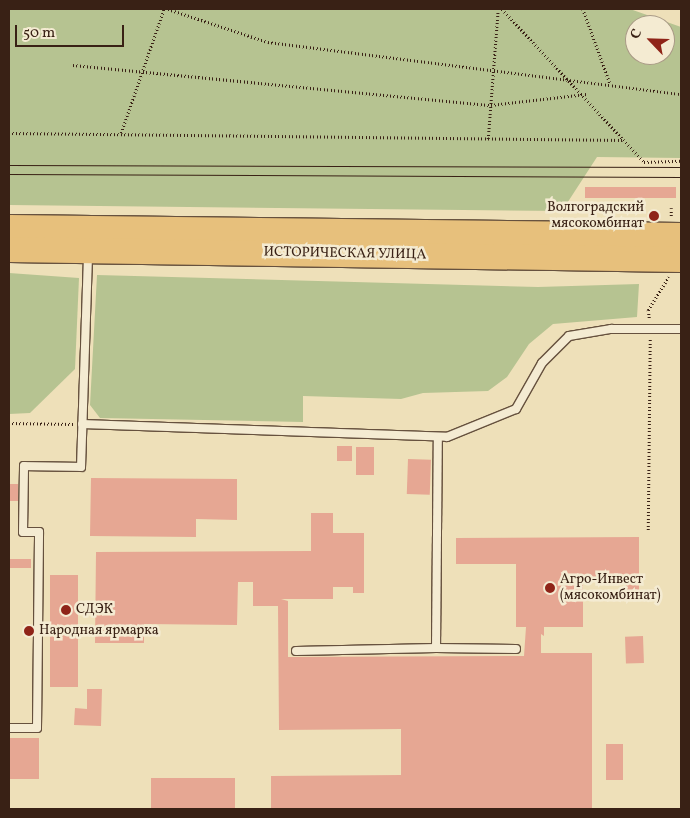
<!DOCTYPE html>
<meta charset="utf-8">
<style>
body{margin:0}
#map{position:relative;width:690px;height:818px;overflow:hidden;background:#eee0b9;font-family:Vollkorn,serif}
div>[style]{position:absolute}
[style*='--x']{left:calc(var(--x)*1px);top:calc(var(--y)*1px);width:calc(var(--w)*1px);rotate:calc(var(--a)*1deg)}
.green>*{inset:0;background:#b6c391}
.building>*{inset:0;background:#e6a793;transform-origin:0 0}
.path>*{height:2.5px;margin-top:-1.25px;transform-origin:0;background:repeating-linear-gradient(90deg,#392115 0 1px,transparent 0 3.5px)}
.roads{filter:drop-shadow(1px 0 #66513e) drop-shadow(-1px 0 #66513e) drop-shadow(0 1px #66513e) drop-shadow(0 -1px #66513e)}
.service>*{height:8px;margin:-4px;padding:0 4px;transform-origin:4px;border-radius:4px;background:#f4ebd2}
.trunk>*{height:25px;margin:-12.5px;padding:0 12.5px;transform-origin:12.5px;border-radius:12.5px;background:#e7c07c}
.tram>*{height:1px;margin:-0.5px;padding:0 0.5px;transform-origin:0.5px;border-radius:0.5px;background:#392115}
.dots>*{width:14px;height:14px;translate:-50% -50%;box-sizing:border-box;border:2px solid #f4ebd2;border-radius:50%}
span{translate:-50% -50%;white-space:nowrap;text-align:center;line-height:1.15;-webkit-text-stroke:5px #f4ebd2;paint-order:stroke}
.poi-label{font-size:14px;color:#392115}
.right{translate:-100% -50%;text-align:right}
.left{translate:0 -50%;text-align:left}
.street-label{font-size:14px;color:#392115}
.frame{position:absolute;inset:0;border:10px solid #392115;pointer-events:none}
.north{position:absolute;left:625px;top:15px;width:50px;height:50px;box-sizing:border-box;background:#f4ebd2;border:1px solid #a99a86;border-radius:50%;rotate:294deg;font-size:14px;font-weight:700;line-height:20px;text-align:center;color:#392115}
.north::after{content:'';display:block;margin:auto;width:18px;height:22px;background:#8f2418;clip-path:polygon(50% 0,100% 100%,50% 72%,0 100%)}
.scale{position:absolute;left:15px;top:25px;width:109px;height:22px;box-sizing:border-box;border:2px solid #392115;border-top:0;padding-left:6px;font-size:15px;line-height:18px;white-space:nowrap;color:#392115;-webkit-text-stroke:4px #f4ebd2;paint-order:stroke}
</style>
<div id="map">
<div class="green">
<div style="clip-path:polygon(evenodd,9px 9px,630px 9px,681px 27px,681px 158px,597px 157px,562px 211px,9px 205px,9px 9px,635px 25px,665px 25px,665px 55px,635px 55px,635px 25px)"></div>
<div style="clip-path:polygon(9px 273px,79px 278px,75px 369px,30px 413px,9px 414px)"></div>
<div style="clip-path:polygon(97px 275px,538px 287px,639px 284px,637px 317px,553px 324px,529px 344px,507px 377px,488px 391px,423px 393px,401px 399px,303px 396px,303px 422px,100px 418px,90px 405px)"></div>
</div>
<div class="building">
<div style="left:585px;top:187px;width:91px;height:11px"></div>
<div style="left:337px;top:446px;width:15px;height:15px"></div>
<div style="left:356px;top:447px;width:18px;height:28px"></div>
<div style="left:408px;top:459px;width:23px;height:35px;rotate:2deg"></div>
<div style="clip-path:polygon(91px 478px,237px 479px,237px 520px,196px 519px,196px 537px,90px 536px)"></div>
<div style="left:9px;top:484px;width:9px;height:17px"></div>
<div style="clip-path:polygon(311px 513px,333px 513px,333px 533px,364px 533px,364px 593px,353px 593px,353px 587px,333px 587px,333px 599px,281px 599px,288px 601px,288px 657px,524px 656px,526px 627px,516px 627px,516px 564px,456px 564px,456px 538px,639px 537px,639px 598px,626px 598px,626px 577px,583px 578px,583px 627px,544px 627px,544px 636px,541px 634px,541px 653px,592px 653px,592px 809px,271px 809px,271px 776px,401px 775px,401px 729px,279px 730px,278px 606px,253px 606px,253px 582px,238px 582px,237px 625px,144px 624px,144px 643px,95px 643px,96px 552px,311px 551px)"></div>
<div style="left:10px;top:559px;width:21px;height:9px"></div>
<div style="left:50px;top:575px;width:28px;height:112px"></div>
<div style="left:643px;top:636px;width:27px;height:18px;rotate:88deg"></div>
<div style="clip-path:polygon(87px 689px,102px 689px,101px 726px,74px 725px,75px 708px,87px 709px)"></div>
<div style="left:9px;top:738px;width:30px;height:41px"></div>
<div style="left:606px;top:744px;width:17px;height:36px"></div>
<div style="left:151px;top:778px;width:84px;height:30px"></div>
</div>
<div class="path">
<div style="--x:168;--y:9;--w:105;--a:18.3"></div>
<div style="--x:268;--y:42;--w:416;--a:7.2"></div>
<div style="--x:502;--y:9;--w:209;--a:47.1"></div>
<div style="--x:644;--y:162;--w:37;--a:-2"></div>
<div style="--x:583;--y:9;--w:79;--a:70"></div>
<div style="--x:73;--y:65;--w:420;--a:5.5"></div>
<div style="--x:491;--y:105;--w:96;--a:-6.6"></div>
<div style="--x:9;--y:133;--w:616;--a:0.65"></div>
<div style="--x:121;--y:133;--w:131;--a:-70.9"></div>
<div style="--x:488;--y:139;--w:130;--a:-85.6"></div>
<div style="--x:671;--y:216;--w:8;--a:-90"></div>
<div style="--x:649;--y:318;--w:8;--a:-97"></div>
<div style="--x:648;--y:310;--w:39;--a:-58"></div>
<div style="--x:9;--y:423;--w:64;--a:0.9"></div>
<div style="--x:648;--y:530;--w:192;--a:-89.4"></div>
</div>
<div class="roads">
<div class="service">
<div style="--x:82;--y:424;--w:365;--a:2"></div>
<div style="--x:447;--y:437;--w:74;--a:-22.1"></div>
<div style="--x:516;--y:409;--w:53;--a:-60.5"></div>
<div style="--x:542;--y:363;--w:38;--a:-45"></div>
<div style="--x:569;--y:336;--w:43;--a:-9.5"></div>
<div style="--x:611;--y:329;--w:70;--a:0"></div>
<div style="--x:436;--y:648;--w:80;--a:0.7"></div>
<div style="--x:296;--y:651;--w:140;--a:-1.2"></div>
<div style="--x:436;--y:648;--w:210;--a:-89.5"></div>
<div style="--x:9;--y:728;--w:28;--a:0"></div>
<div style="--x:37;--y:728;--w:196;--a:-89.4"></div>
<div style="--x:39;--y:532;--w:16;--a:180"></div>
<div style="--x:23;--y:532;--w:66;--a:-89.1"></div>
<div style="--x:24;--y:466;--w:57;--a:1"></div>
<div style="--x:81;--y:467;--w:213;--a:-88.1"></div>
</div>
<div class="trunk">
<div style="--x:9;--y:227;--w:672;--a:0.68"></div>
<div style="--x:9;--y:249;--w:672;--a:0.85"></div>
</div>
</div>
<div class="tram">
<div style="--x:9;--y:165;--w:672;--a:0.17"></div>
<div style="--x:9;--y:174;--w:672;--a:0.26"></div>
</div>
<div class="dots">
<div style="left:654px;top:216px;background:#8f2418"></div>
<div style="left:550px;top:588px;background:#8f2418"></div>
<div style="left:66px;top:610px;background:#8f2418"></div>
<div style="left:29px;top:631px;background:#8f2418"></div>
</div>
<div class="poi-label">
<span class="right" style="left:644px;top:216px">Волгоградский<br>мясокомбинат</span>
<span class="left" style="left:560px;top:588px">Агро-Инвест<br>(мясокомбинат)</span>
<span class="left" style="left:76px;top:610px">СДЭК</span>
<span class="left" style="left:39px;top:631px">Народная ярмарка</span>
</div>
<div class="street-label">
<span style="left:345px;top:254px;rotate:1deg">ИСТОРИЧЕСКАЯ УЛИЦА</span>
</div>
<div class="frame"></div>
<div class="north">С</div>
<div class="scale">50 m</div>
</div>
